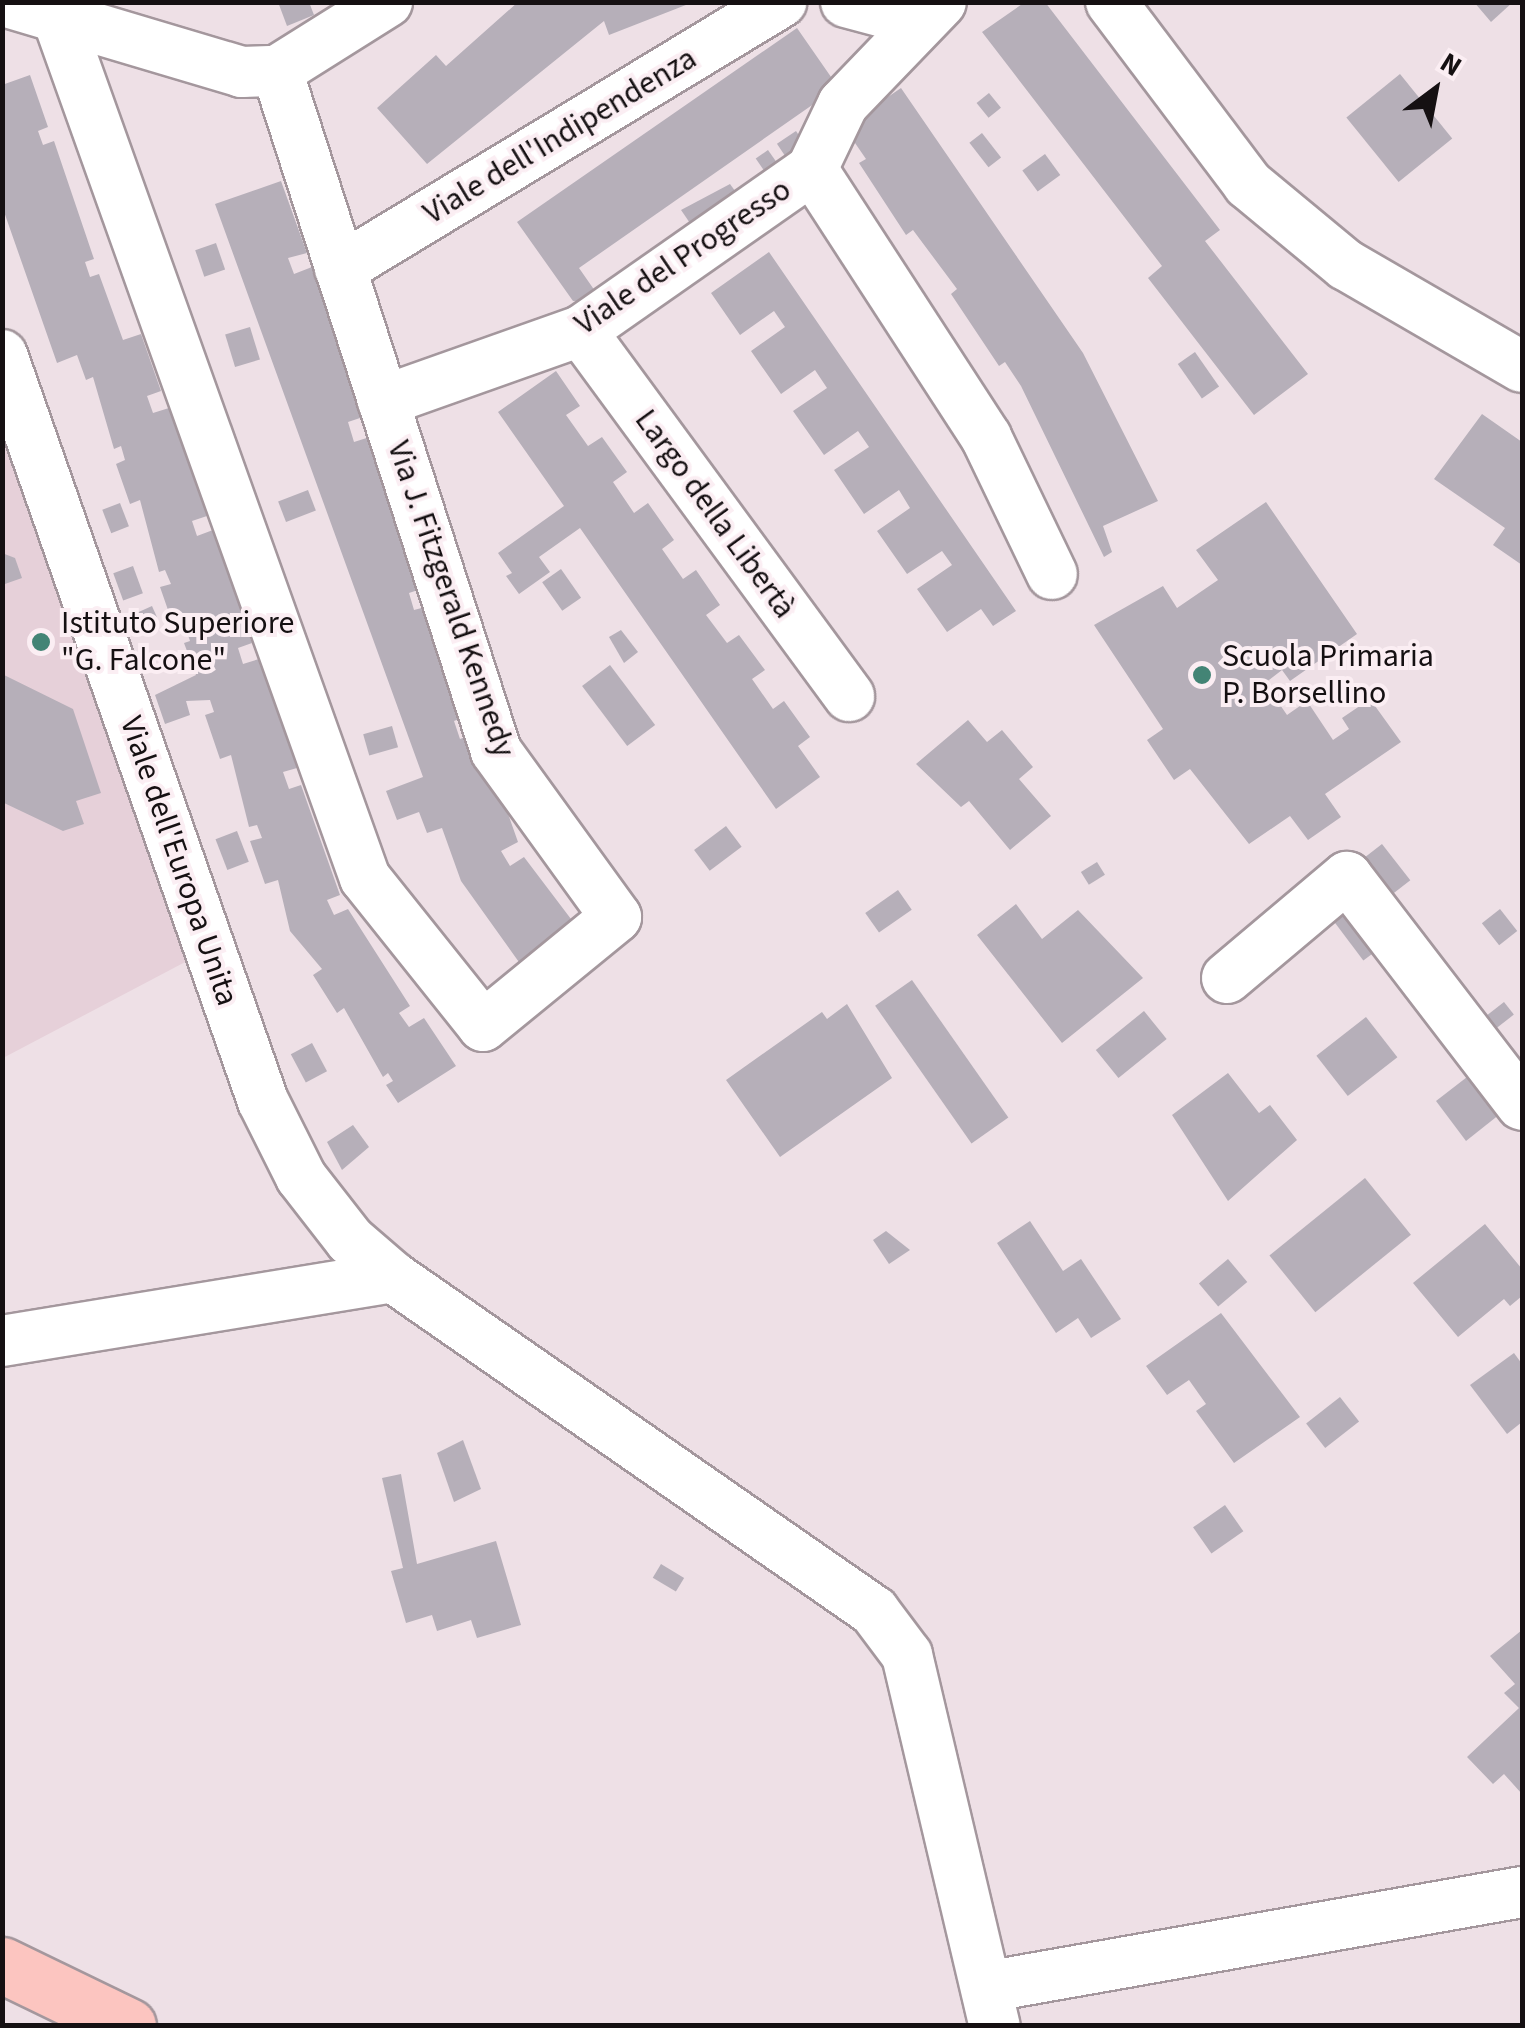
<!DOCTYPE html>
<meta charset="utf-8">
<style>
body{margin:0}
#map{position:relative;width:1525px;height:2028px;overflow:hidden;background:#eee0e6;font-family:"Source Sans 3",sans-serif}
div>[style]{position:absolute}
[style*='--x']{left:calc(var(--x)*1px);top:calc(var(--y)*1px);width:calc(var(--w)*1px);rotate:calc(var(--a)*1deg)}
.built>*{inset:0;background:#e6d0d9}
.building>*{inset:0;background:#b6afb9;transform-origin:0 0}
.roads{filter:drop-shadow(2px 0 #a4979d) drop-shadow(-2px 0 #a4979d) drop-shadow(0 2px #a4979d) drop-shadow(0 -2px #a4979d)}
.minor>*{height:50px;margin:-25px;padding:0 25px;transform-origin:25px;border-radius:25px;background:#fff}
.major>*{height:55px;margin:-27.5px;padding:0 27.5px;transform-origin:27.5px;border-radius:27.5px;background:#fcc5c0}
.dots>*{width:28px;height:28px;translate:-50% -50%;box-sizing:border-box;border:5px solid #fbeef3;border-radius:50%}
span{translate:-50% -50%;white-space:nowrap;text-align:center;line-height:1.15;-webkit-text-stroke:8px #fbeef3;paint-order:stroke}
.street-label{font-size:32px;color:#151012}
.poi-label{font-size:32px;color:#151012}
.left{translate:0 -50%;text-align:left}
.frame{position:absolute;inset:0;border:5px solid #151012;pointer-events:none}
.north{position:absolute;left:1385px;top:40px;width:100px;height:100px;-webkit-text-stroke:8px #fbeef3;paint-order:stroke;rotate:32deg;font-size:28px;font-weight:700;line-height:40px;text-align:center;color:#151012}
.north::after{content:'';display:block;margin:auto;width:35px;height:45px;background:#151012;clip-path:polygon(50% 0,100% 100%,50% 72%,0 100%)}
</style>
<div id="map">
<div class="built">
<div style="clip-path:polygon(2px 411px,189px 960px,3px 1058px,2px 1058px)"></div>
</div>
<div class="building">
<div style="clip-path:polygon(278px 2px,309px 2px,314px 15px,287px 26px)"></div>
<div style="clip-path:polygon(518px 2px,691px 3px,609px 35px,604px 21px,427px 164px,377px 108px,436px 55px,446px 66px)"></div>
<div style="clip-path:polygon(1025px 2px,1045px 2px,1220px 230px,1205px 241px,1308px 374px,1254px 415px,1148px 278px,1162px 266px,982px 32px)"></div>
<div style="clip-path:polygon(1474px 2px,1513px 2px,1491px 22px)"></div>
<div style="clip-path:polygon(797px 28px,838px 87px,579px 268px,602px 301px,573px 301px,517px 222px)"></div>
<div style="left:1400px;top:74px;width:83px;height:69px;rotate:51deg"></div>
<div style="clip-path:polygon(30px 75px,48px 127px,38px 131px,43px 145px,54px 141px,94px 259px,85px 262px,90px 277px,99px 274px,123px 340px,141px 334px,161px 391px,147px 396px,153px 413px,169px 408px,207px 516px,192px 521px,197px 536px,213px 530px,252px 643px,238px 648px,243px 664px,259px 659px,297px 768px,283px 772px,289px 789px,301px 785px,340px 895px,327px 900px,334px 915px,348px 909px,410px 1006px,399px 1013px,409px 1027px,424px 1018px,456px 1066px,398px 1103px,386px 1085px,393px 1081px,388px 1073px,383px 1077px,344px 1008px,337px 1013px,313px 975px,322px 969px,290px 931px,278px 880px,265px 884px,250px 841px,262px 838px,257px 825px,249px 827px,231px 755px,220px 759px,205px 715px,214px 712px,210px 700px,186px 701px,190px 715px,165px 724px,155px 695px,196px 675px,184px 643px,190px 641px,186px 629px,176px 633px,160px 587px,171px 584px,165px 570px,159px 572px,140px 500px,130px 504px,116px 464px,125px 460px,121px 446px,114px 449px,93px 377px,86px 380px,77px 355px,57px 363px,2px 206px,2px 85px)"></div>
<div style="clip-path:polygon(901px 88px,1083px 353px,1158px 501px,1103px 526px,1112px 552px,1104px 557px,1021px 386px,1005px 362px,999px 366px,951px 294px,957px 289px,913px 230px,906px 235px,859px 163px,866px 159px,844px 127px)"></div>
<div style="left:989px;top:93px;width:19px;height:16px;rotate:51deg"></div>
<div style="left:796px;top:131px;width:29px;height:23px;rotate:56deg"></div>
<div style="left:982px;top:133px;width:31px;height:16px;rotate:52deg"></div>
<div style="left:768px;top:150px;width:33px;height:15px;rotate:55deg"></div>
<div style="left:1045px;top:154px;width:26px;height:28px;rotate:54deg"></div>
<div style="clip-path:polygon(281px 181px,307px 253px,288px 258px,294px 274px,312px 267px,366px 416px,348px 422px,354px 442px,373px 436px,427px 587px,409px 593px,414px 610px,433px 605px,472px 714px,454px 721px,460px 739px,479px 732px,518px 842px,501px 851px,510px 866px,524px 857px,574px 923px,521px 965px,461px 881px,442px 828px,427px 833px,419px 812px,397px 820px,386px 791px,423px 777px,215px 204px)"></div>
<div style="clip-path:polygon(730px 184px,746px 206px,694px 229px,681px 210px)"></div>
<div style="left:216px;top:243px;width:28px;height:22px;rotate:71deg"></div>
<div style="clip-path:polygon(769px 252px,1016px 611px,993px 626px,981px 609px,947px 632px,917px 589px,952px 565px,942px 551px,907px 574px,877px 531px,910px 508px,899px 490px,864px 514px,834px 470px,869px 447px,858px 431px,824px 455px,793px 411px,827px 388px,815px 370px,781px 394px,751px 351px,785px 327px,774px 311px,740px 335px,711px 293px)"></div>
<div style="left:250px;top:327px;width:34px;height:26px;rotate:73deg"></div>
<div style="left:1195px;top:352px;width:42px;height:21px;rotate:55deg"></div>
<div style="clip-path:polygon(556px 371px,580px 406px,566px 415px,588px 446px,602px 437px,627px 472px,613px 482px,634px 513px,648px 503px,674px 540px,662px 549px,683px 579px,696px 570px,720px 605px,706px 615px,727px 643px,739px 635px,765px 670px,752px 679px,773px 709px,784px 701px,810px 737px,798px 746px,820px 777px,776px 809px,580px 528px,539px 557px,550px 572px,519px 594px,506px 576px,512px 573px,498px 553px,564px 506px,498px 412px)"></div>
<div style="clip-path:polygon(1482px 414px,1522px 442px,1522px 565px,1493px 545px,1505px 528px,1434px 479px)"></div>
<div style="left:308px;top:490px;width:22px;height:32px;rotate:69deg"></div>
<div style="clip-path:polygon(1266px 502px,1357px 634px,1290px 681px,1282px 670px,1265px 683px,1287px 715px,1307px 701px,1333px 740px,1349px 729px,1342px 718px,1370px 699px,1401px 742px,1325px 794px,1341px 817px,1308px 840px,1290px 816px,1249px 844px,1190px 769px,1174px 780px,1147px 740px,1163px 729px,1094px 625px,1163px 586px,1177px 608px,1218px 580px,1196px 550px)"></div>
<div style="left:120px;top:503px;width:25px;height:19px;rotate:69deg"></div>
<div style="clip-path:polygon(2px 553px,15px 558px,22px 578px,2px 585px)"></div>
<div style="left:133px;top:566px;width:29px;height:21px;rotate:70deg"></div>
<div style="left:561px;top:569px;width:35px;height:23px;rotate:55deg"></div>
<div style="left:152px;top:606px;width:12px;height:28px;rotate:66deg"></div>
<div style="clip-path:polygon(621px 630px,638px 652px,624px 663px,609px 637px)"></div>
<div style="left:610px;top:665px;width:75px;height:35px;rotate:53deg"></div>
<div style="clip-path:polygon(2px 674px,73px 709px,101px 793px,76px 801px,84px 824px,63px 831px,2px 802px)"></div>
<div style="clip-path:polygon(968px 720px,987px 742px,1002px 730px,1033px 767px,1019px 779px,1051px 816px,1010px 850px,969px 801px,961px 807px,916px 764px)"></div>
<div style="left:392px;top:726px;width:22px;height:30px;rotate:74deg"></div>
<div style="left:726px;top:826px;width:26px;height:40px;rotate:53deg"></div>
<div style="left:237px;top:831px;width:33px;height:23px;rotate:69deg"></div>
<div style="left:1382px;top:844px;width:46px;height:27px;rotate:52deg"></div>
<div style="left:1097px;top:862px;width:15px;height:19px;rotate:58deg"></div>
<div style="left:898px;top:890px;width:24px;height:40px;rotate:55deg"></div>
<div style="left:1348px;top:902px;width:56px;height:23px;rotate:53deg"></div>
<div style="clip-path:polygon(1016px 904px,1042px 939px,1078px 910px,1143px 978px,1062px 1043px,977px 935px)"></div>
<div style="left:1500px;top:909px;width:28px;height:23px;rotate:52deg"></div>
<div style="left:912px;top:980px;width:168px;height:45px;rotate:55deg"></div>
<div style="left:1504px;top:1002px;width:16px;height:30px;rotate:52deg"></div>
<div style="clip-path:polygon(847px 1004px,892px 1078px,780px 1157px,726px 1080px,822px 1012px,827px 1019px)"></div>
<div style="left:1144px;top:1011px;width:36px;height:62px;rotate:51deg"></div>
<div style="left:1366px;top:1017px;width:51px;height:63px;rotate:52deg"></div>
<div style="left:312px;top:1043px;width:32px;height:24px;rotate:62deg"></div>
<div style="clip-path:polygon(1480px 1067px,1500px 1114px,1466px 1141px,1436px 1101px)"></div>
<div style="clip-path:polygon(1228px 1073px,1259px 1113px,1270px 1105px,1297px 1140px,1228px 1201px,1172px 1115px)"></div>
<div style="clip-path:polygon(353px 1125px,369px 1147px,342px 1170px,327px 1142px)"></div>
<div style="left:1365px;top:1178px;width:73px;height:123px;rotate:51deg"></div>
<div style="clip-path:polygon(1030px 1221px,1063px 1271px,1081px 1259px,1121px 1319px,1091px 1338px,1078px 1318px,1056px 1333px,997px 1243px)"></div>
<div style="clip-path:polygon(1485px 1224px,1522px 1269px,1522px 1296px,1510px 1306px,1504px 1299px,1458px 1337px,1413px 1283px)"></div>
<div style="clip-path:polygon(886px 1231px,910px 1250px,889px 1264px,873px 1240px)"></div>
<div style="left:1228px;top:1259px;width:30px;height:38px;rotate:50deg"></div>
<div style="clip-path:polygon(1221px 1313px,1300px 1417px,1234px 1463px,1196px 1411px,1206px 1404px,1189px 1380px,1167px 1395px,1146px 1366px)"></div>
<div style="clip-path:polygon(1514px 1353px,1522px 1364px,1522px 1422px,1507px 1434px,1470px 1385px)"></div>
<div style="left:1340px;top:1397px;width:31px;height:43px;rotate:52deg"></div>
<div style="clip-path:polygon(463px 1440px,481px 1489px,454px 1502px,437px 1453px)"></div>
<div style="clip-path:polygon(401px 1474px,417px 1564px,496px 1541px,521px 1625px,477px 1638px,471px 1620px,437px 1631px,432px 1615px,406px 1623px,391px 1571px,403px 1568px,382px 1478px)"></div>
<div style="left:1225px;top:1505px;width:32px;height:39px;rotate:55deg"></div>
<div style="left:661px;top:1564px;width:27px;height:16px;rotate:31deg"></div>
<div style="clip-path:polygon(1522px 1630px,1522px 1794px,1504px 1774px,1493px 1784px,1467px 1757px,1519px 1708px,1504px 1693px,1515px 1684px,1490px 1656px)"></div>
</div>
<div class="roads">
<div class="minor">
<div style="--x:7;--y:2;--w:245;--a:16.6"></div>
<div style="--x:242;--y:72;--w:35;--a:-2"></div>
<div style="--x:277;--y:71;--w:130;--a:-32.1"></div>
<div style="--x:52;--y:2;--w:930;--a:70.34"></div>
<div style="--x:365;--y:878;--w:189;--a:51.4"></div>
<div style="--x:483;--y:1026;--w:172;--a:-39.3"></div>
<div style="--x:616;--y:917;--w:205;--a:-125.9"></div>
<div style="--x:496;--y:751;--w:714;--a:-107.85"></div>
<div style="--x:846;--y:2;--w:73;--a:15"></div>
<div style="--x:1111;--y:2;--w:228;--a:53"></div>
<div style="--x:1248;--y:184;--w:127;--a:39.6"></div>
<div style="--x:1346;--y:265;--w:203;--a:30.1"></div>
<div style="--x:812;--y:169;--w:320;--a:57"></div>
<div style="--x:986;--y:437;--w:152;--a:64.3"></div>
<div style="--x:340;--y:269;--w:516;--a:-31.19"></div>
<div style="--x:581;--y:331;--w:453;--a:53.7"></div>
<div style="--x:2;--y:355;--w:790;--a:70.72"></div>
<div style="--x:263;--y:1101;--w:85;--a:63.4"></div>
<div style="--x:301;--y:1177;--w:80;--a:52.1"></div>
<div style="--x:350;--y:1240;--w:57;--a:40.7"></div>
<div style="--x:383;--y:401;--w:210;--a:-19.5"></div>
<div style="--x:581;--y:331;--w:282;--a:-35"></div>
<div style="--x:812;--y:169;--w:72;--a:-64.5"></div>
<div style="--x:843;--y:104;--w:141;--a:-46.1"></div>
<div style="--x:1227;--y:978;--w:157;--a:-40.1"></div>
<div style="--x:1347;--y:877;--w:287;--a:52.5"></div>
<div style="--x:2;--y:1341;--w:396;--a:-9.3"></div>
<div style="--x:393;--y:1277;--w:586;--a:34.78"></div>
<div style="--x:874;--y:1611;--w:55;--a:53.1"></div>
<div style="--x:907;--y:1655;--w:381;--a:76.7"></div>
<div style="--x:991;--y:1986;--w:539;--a:-10.04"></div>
</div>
<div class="major">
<div style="--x:2;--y:1965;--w:140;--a:25.8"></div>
</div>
</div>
<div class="dots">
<div style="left:41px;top:642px;background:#438475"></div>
<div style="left:1202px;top:675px;background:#438475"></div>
</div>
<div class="street-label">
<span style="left:560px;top:136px;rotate:-31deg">Viale dell'Indipendenza</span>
<span style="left:683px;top:257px;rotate:-34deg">Viale del Progresso</span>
<span style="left:715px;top:514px;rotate:54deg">Largo della Libertà</span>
<span style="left:451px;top:599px;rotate:71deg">Via J. Fitzgerald Kennedy</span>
<span style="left:179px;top:861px;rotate:71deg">Viale dell'Europa Unita</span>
</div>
<div class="poi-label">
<span class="left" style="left:61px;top:642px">Istituto Superiore<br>"G. Falcone"</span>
<span class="left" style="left:1222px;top:675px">Scuola Primaria<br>P. Borsellino</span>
</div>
<div class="frame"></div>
<div class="north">N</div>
</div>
